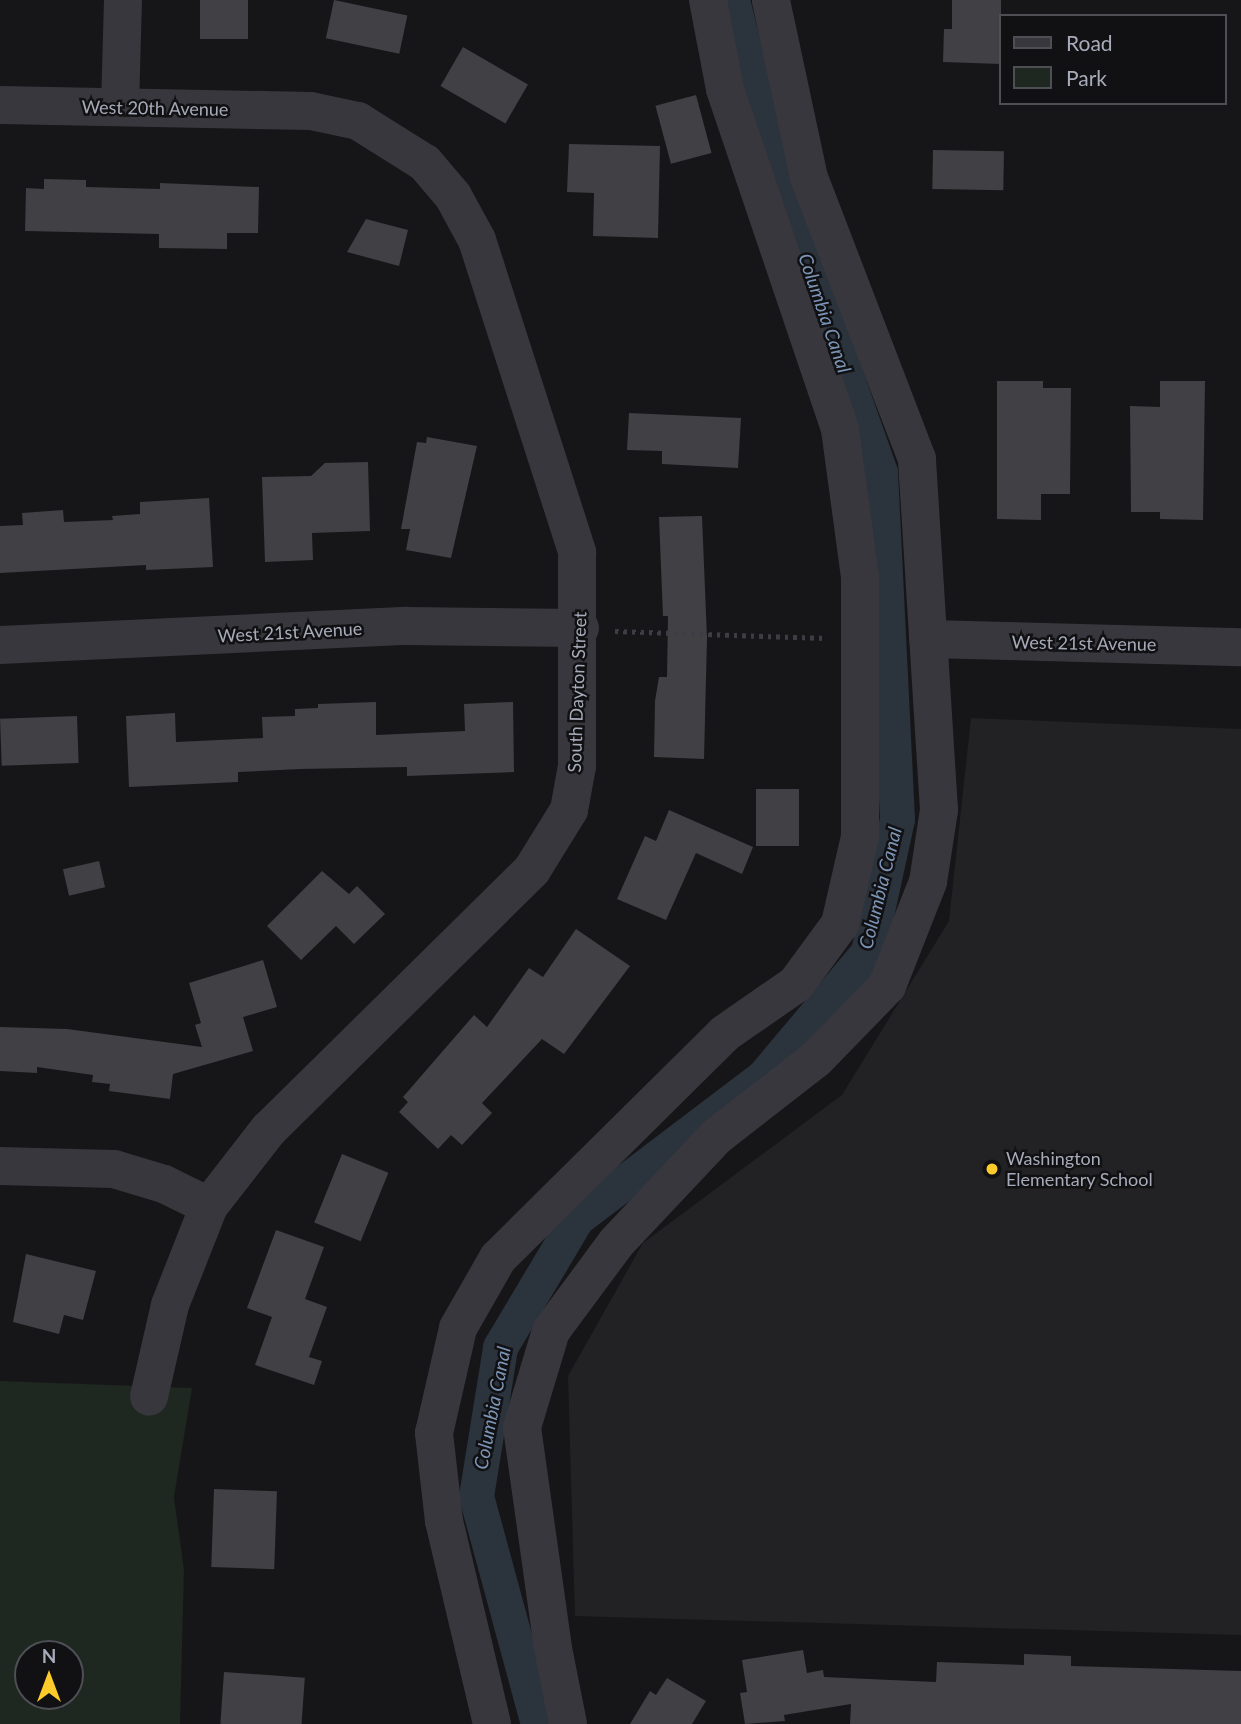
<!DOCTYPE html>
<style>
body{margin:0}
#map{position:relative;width:1241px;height:1724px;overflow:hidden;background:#161618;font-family:Lato,sans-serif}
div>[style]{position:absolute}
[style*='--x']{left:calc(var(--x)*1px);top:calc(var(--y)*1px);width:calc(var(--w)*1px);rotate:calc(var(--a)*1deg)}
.built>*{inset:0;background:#222225}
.green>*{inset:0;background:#1e2720}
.canal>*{height:35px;margin:-17.5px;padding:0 17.5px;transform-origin:17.5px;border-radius:17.5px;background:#2b333d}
.building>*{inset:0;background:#404045;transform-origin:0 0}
.path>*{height:4.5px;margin-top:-2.25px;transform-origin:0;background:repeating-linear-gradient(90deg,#3d3e45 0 3.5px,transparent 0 8.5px)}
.minor>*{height:38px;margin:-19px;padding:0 19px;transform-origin:19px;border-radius:19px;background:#37373d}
.dots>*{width:19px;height:19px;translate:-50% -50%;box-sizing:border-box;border:4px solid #111113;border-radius:50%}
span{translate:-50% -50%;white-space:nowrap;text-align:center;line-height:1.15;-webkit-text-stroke:5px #111113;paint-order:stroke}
.street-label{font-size:18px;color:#a7abb9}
.poi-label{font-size:18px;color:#a7abb9}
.left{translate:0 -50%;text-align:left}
.water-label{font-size:19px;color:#7c95b6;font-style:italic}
.legend{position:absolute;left:999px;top:14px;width:228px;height:91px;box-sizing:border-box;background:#111113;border:2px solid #4d4f55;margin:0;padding:9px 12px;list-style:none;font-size:21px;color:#a7abb9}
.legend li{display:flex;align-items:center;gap:14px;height:35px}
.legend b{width:35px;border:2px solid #4d4f55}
.north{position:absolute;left:14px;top:1640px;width:70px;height:70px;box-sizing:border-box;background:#111113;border:2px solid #4d4f55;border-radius:50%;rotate:0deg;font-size:19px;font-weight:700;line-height:28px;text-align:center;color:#a7abb9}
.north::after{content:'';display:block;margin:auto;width:24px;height:32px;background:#fdcc2a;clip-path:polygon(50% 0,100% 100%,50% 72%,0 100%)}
</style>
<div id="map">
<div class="built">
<div style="clip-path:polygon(971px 718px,1241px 729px,1241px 1635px,575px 1616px,568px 1376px,643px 1243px,842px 1095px,949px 921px)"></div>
</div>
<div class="green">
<div style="clip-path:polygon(evenodd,0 1381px,192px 1388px,174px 1497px,184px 1570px,180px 1724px,0 1724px,0 1381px,28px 1654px,70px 1654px,70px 1696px,28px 1696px,28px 1654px)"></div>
</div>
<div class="canal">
<div style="--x:538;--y:1724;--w:236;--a:-105.2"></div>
<div style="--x:476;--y:1496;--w:151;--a:-80.8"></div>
<div style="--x:500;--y:1347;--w:150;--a:-59.2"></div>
<div style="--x:577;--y:1218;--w:233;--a:-37.2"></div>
<div style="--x:763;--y:1077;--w:163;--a:-50"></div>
<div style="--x:868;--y:952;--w:136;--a:-77.7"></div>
<div style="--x:897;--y:819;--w:347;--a:-92.8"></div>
<div style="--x:880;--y:472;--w:179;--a:-109.5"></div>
<div style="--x:820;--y:303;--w:203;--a:-107.5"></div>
<div style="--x:759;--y:109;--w:112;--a:-103.9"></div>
</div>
<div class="building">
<div style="left:200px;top:0;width:48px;height:39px"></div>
<div style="left:334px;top:0;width:75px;height:39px;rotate:12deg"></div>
<div style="clip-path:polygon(952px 0,1001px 0,1001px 64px,943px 62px,944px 29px,952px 29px)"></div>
<div style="left:463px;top:47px;width:75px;height:45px;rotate:30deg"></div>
<div style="left:696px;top:95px;width:60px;height:42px;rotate:75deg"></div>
<div style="clip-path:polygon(569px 144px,660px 146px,658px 238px,593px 236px,594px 193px,567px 192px)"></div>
<div style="left:933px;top:150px;width:71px;height:39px;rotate:1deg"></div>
<div style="clip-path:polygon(44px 179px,86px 180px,86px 187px,160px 189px,160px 183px,259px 187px,258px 233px,227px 233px,227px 249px,159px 248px,159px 234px,25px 231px,26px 188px,44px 189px)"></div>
<div style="clip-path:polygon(366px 219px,408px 230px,399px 266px,347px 252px)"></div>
<div style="clip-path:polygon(997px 381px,1043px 381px,1043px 388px,1071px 388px,1070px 494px,1041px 494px,1041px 520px,997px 519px)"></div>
<div style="clip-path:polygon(1160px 381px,1205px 381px,1203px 520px,1160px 519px,1160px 512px,1131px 512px,1130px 406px,1160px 407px)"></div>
<div style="clip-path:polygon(629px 413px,741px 418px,738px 468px,662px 464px,662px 451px,627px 450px)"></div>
<div style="clip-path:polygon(427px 437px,477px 446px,451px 558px,406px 550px,410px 529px,401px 529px,417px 442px,426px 443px)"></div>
<div style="clip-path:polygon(368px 462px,370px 531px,312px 533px,313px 560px,265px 562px,262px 477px,311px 476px,325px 463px)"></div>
<div style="clip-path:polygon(209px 498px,213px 567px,146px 570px,146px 565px,0 573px,0 526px,23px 525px,22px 513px,63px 510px,64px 522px,113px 520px,112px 516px,140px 514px,140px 502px)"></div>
<div style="clip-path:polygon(702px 516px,707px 638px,704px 759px,654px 757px,655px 701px,659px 677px,667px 677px,668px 616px,663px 616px,659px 517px)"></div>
<div style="clip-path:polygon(376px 702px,376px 735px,465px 731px,464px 704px,513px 702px,514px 772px,407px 776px,407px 767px,300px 769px,238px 772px,238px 782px,129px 787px,126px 716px,175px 713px,176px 742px,263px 738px,262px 717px,295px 716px,295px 709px,318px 708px,318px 704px)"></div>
<div style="left:77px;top:716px;width:47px;height:77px;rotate:88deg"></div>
<div style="left:756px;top:789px;width:43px;height:57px"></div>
<div style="clip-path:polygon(669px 810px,753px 847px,742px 874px,696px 853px,666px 920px,617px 899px,645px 836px,656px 841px)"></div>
<div style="left:99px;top:861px;width:27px;height:37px;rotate:77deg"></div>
<div style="clip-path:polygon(322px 871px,349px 894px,357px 886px,385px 914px,354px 944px,336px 926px,301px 960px,267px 926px)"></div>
<div style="clip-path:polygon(576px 929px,630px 966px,564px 1054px,542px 1039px,482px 1103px,492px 1113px,462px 1145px,451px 1135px,438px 1149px,399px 1112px,408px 1102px,403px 1097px,474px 1015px,487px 1027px,529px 968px,543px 977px)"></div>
<div style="clip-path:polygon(263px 960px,277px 1007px,243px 1017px,253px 1051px,173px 1074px,170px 1099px,109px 1091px,110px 1084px,92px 1082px,93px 1075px,37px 1067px,37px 1073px,0 1071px,0 1027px,67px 1029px,202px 1047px,195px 1025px,201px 1023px,189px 983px)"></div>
<div style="left:342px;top:1154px;width:50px;height:74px;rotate:22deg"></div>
<div style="clip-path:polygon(276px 1230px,324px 1247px,305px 1299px,327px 1307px,309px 1357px,322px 1361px,314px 1385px,255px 1365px,272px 1317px,247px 1308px)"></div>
<div style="clip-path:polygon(26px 1254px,96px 1271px,83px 1320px,64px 1315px,59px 1334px,13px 1322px)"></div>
<div style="left:214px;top:1489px;width:63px;height:78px;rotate:2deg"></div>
<div style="clip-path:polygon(803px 1650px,807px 1673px,823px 1670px,824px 1677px,936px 1682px,937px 1662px,1024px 1665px,1024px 1654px,1071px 1656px,1071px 1666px,1241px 1671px,1241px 1724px,850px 1724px,851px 1704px,784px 1715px,785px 1721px,745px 1724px,740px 1693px,747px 1692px,742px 1660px)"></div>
<div style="left:224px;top:1672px;width:81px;height:52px;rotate:4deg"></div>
<div style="clip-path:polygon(667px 1678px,706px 1701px,692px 1724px,630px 1724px,650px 1691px,656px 1695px)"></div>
</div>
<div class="path">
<div style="--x:615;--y:631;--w:212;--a:1.9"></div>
</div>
<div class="minor">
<div style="--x:0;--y:105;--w:311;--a:1.1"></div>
<div style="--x:311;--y:111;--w:48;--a:12"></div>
<div style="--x:358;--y:121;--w:79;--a:32.1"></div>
<div style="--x:425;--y:163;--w:43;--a:49.7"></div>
<div style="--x:453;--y:196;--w:50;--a:61.4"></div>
<div style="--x:477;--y:240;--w:328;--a:72.2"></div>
<div style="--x:577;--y:552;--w:214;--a:90"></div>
<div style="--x:577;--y:766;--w:45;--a:100.3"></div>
<div style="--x:569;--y:810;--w:70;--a:121.7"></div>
<div style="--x:532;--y:870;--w:369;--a:135.4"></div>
<div style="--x:269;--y:1129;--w:98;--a:127.9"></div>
<div style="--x:209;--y:1206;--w:106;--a:111.5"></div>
<div style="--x:170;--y:1305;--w:94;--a:102.9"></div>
<div style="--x:120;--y:107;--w:107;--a:-88.4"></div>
<div style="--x:928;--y:639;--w:313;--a:1.5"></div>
<div style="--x:0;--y:645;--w:407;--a:-2.7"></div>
<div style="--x:407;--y:626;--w:173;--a:0.7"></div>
<div style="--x:0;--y:1166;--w:114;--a:1.5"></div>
<div style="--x:114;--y:1169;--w:52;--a:16.7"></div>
<div style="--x:164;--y:1184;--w:50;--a:26.1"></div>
<div style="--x:492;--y:1724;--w:209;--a:-103.3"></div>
<div style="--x:444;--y:1521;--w:89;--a:-96.5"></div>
<div style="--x:434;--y:1433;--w:108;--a:-77.1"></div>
<div style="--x:458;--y:1328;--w:81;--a:-60.3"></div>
<div style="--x:498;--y:1258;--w:318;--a:-44.7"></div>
<div style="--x:724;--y:1034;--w:88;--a:-34.8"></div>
<div style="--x:796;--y:984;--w:74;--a:-53.7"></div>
<div style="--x:840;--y:924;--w:89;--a:-77.1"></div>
<div style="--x:860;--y:837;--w:260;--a:-90"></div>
<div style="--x:860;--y:577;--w:149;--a:-97.7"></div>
<div style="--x:840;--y:429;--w:359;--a:-108.7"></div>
<div style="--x:725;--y:89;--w:91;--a:-100.8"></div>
<div style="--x:568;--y:1724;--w:77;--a:-101.2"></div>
<div style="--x:553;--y:1648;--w:223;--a:-98"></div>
<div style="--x:522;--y:1427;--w:100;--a:-73.2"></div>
<div style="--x:551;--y:1331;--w:109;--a:-53.5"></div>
<div style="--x:616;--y:1243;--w:147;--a:-46.7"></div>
<div style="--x:717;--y:1136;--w:125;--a:-37.9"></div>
<div style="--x:816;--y:1059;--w:102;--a:-45.8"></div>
<div style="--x:887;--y:986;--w:112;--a:-68.5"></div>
<div style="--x:928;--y:882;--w:73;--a:-81.3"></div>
<div style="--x:939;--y:810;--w:352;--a:-93.6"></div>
<div style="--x:917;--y:459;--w:301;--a:-111"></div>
<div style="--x:809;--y:178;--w:182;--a:-102.1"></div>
</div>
<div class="dots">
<div style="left:992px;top:1169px;background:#fdcc2a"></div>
</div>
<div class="street-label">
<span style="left:155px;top:108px;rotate:1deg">West 20th Avenue</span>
<span style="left:290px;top:632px;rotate:-3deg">West 21st Avenue</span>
<span style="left:1084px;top:643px;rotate:1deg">West 21st Avenue</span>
<span style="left:577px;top:692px;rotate:-88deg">South Dayton Street</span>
</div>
<div class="poi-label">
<span class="left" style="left:1006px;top:1169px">Washington<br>Elementary School</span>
</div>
<div class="water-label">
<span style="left:825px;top:313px;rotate:71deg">Columbia Canal</span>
<span style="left:880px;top:888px;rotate:-76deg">Columbia Canal</span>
<span style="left:492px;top:1408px;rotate:-79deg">Columbia Canal</span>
</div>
<ul class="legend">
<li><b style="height:9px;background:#37373d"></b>Road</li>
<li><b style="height:19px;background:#1e2720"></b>Park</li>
</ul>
<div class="north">N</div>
</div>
